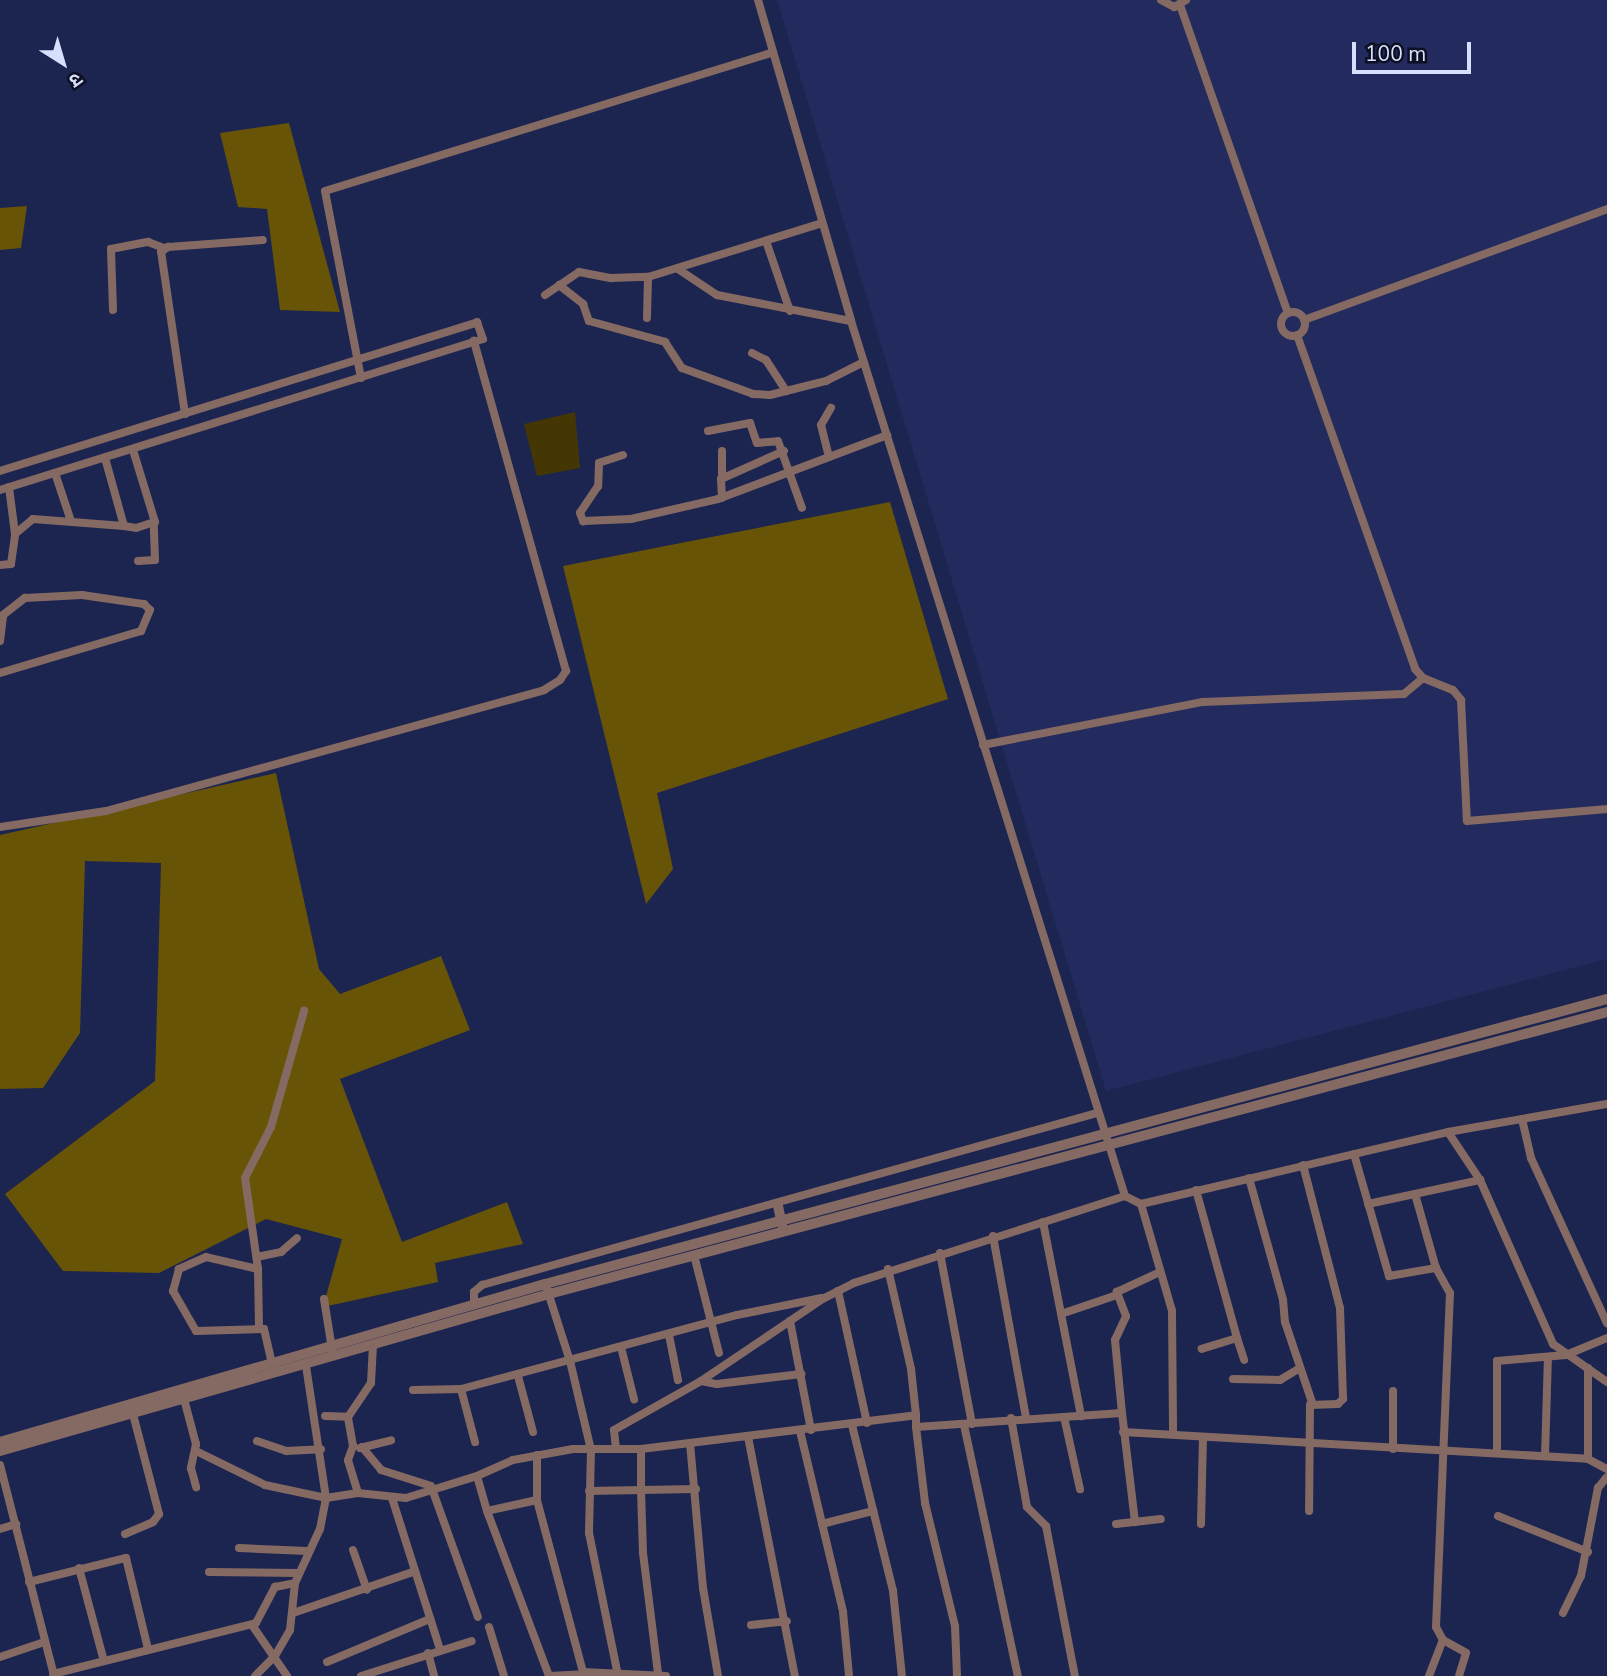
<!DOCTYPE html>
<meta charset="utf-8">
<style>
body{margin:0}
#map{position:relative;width:1607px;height:1676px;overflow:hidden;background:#1c2450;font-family:"Nunito Sans","Noto Sans Devanagari",sans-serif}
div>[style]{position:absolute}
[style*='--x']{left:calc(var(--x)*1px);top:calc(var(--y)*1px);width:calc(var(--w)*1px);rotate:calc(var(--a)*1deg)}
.built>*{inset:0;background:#232b5e}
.green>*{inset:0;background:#453704}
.forest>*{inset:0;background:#675407}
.minor>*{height:8px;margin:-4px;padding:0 4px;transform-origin:4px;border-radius:4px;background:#856a63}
.minor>.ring{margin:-4px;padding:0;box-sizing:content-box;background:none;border:8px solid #856a63;border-radius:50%}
.tertiary>*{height:10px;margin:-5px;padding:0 5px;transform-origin:5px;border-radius:5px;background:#856a63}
span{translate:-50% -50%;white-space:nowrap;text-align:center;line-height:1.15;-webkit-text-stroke:5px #0c1023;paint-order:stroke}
.north{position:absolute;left:28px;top:28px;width:70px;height:70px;-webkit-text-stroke:5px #0c1023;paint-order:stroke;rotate:143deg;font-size:19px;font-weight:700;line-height:28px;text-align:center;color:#d7dffc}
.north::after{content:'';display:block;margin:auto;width:24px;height:32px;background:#d7dffc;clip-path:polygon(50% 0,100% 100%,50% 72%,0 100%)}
.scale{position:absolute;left:1352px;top:42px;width:119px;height:32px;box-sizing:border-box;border:4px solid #d7dffc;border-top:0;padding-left:9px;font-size:21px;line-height:24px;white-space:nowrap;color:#d7dffc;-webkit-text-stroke:5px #0c1023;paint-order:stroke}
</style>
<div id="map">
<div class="built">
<div style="clip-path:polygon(777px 0,1607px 0,1607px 959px,1106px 1091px)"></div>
</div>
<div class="green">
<div style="clip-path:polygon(575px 412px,580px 468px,537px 476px,524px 424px)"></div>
</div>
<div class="forest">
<div style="clip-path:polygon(289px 123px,340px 312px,280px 310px,267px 209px,238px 207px,220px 133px)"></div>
<div style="clip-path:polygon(27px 206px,21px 248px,0 250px,0 208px)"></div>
<div style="clip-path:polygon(890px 502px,948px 699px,657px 793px,673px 869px,646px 904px,563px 566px)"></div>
<div style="clip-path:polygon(276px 773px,319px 969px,340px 994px,441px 956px,470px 1030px,340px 1079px,402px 1242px,507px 1202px,523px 1244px,435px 1263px,438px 1282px,323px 1307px,342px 1239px,266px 1219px,159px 1273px,63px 1271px,5px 1194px,155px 1081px,161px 863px,85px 861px,80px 1033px,43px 1088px,0 1089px,0 835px)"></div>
</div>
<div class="minor">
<div style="--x:758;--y:0;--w:334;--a:73.8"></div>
<div style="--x:851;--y:321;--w:917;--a:72.61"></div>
<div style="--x:1125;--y:1196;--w:285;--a:162.2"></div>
<div style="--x:854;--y:1283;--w:34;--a:153"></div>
<div style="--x:824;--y:1298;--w:148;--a:146"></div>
<div style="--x:701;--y:1381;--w:16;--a:11"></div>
<div style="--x:717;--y:1384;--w:85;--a:-6.8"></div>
<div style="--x:1161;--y:0;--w:15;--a:28"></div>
<div style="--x:1174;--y:7;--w:14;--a:-30"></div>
<div style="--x:1180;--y:5;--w:326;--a:70.7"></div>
<div style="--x:766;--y:241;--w:74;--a:71.1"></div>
<div style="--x:678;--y:269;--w:47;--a:33.7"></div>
<div style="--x:717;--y:295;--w:136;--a:11"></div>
<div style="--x:559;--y:285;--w:31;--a:38"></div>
<div style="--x:583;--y:304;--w:18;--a:71"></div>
<div style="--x:589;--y:321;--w:79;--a:15.4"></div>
<div style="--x:665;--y:342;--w:31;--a:57"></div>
<div style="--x:682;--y:368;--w:76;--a:20.1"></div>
<div style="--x:753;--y:394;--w:17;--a:3"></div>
<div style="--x:770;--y:395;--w:58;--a:-14"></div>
<div style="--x:826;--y:381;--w:42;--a:-26.6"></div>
<div style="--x:545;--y:295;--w:41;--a:-34.1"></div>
<div style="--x:579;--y:272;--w:33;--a:11"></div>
<div style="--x:611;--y:278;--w:37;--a:-2"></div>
<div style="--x:648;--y:277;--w:182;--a:-17.2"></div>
<div style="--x:113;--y:310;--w:61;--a:-91.9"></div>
<div style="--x:111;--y:249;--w:38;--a:-11"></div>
<div style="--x:148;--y:242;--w:17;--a:21"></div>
<div class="ring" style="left:1281px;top:312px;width:16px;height:16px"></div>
<div style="--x:647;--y:318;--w:41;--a:-88.6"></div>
<div style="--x:1304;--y:320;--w:323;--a:-20.1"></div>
<div style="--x:1297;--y:335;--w:354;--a:70.5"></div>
<div style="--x:1415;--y:669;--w:12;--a:48"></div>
<div style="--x:1423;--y:678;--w:32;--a:22"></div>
<div style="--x:1453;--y:690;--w:13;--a:51"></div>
<div style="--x:1461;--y:700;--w:121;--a:87.2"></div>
<div style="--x:1467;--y:821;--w:141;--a:-4.9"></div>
<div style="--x:752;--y:353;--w:16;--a:27"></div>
<div style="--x:766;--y:360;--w:37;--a:57"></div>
<div style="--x:361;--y:378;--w:190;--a:-100.9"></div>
<div style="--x:325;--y:191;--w:469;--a:-17.2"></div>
<div style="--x:185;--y:414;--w:164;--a:-98.4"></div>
<div style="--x:161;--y:252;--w:9;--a:-36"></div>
<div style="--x:168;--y:247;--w:95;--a:-4.2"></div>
<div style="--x:708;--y:431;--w:43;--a:-10.8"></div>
<div style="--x:750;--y:423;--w:21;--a:71"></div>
<div style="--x:757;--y:443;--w:21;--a:-5"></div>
<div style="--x:778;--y:441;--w:71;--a:70.3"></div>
<div style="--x:722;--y:451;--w:27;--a:90"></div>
<div style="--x:623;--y:455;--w:25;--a:162"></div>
<div style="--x:599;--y:463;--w:23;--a:92"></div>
<div style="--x:598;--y:486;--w:32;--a:124"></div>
<div style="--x:580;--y:513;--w:9;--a:69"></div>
<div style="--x:583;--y:521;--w:48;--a:-2.4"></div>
<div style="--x:631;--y:519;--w:89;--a:-12.9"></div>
<div style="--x:718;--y:499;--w:181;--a:-20.7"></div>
<div style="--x:829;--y:457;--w:33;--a:-104"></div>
<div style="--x:821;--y:425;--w:20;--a:-60"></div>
<div style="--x:0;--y:471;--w:500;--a:-17.3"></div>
<div style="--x:477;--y:322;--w:18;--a:71"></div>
<div style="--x:483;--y:339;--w:506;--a:162.64"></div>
<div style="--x:55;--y:473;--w:51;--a:71.6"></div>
<div style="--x:9;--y:487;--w:47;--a:82.7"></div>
<div style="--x:722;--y:498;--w:19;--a:-93"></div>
<div style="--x:721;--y:479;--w:69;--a:-24"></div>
<div style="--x:124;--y:526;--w:12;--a:9"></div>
<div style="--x:136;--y:528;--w:20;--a:-18"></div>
<div style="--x:155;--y:522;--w:75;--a:-107"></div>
<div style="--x:138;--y:561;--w:17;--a:-3"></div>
<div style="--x:155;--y:560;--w:37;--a:-92"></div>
<div style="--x:0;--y:565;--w:11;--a:-5"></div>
<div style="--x:11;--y:564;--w:30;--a:-82"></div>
<div style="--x:15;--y:534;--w:23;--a:-40"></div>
<div style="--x:33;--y:519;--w:91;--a:4.4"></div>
<div style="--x:124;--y:526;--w:71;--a:-105.6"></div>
<div style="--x:0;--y:641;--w:26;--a:-83"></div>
<div style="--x:3;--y:615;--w:28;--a:-38"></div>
<div style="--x:25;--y:598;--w:57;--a:-3"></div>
<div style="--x:82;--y:595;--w:63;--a:8.3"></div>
<div style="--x:144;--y:604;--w:8;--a:45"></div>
<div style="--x:150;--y:610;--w:23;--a:113"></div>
<div style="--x:141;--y:631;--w:147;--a:163.4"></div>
<div style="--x:983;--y:745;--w:224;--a:-11.1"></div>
<div style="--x:1203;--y:702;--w:201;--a:-2.3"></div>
<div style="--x:1404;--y:694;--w:25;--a:-40"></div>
<div style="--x:0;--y:827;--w:107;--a:-8.6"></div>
<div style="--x:106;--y:811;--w:454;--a:-15.4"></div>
<div style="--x:544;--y:690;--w:19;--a:-32"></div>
<div style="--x:560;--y:680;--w:11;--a:-56"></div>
<div style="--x:566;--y:671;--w:343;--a:-105.6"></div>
<div style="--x:1522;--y:1119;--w:40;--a:77"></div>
<div style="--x:1531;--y:1158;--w:182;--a:65.3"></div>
<div style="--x:1448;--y:1132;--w:58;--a:56.3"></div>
<div style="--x:1480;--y:1180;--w:180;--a:66"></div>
<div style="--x:1553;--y:1344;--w:66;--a:35.1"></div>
<div style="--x:1354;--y:1154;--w:127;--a:74"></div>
<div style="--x:1389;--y:1276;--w:48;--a:-9.7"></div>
<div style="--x:1303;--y:1165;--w:148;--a:75.5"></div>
<div style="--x:1340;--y:1308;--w:91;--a:88.1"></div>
<div style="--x:1343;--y:1399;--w:7;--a:135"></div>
<div style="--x:1338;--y:1404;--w:28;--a:178"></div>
<div style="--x:1310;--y:1405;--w:106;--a:90.5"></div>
<div style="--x:1249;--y:1178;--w:127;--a:74.4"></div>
<div style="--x:1283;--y:1300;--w:22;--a:85"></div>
<div style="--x:1285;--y:1322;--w:84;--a:71.4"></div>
<div style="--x:1196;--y:1190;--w:154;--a:74.5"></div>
<div style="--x:1237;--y:1338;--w:37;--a:163"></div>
<div style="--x:1415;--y:1194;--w:77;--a:74.2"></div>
<div style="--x:1436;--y:1268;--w:29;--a:61"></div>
<div style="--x:1450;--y:1293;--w:334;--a:92.4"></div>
<div style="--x:1436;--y:1627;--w:15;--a:62"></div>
<div style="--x:1443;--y:1640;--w:26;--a:29"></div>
<div style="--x:1466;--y:1653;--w:24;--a:107"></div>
<div style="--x:1125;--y:1196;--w:18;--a:27"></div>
<div style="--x:1141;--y:1204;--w:315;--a:-13.2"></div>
<div style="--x:1448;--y:1132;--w:161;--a:-10"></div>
<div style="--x:1141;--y:1204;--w:111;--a:73.8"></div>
<div style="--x:1172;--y:1311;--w:123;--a:89.5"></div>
<div style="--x:1368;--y:1204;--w:115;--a:-12.1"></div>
<div style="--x:1043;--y:1222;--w:198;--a:78.9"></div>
<div style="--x:993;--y:1236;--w:185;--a:79.7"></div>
<div style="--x:940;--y:1253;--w:174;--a:79.4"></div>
<div style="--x:694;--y:1255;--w:101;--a:75.7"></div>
<div style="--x:257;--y:1257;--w:25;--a:-12"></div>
<div style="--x:281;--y:1252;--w:21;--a:-41"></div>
<div style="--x:258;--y:1269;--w:53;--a:-167"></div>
<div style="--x:206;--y:1257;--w:30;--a:156"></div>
<div style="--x:179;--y:1269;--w:23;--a:105"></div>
<div style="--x:173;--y:1291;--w:46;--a:60.1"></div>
<div style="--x:196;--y:1331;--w:68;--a:-1.7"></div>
<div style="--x:264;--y:1329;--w:40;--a:77"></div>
<div style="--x:888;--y:1269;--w:103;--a:77"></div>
<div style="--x:911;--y:1369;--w:46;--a:83.8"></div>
<div style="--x:547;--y:1289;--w:76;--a:72.3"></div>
<div style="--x:570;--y:1361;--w:91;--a:76.7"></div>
<div style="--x:591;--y:1450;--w:83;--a:91.4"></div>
<div style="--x:589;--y:1533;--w:146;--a:78.5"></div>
<div style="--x:838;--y:1291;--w:135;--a:77.6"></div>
<div style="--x:324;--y:1299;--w:51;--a:80.9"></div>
<div style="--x:474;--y:1304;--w:12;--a:-90"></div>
<div style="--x:474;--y:1292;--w:11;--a:-41"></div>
<div style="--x:482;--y:1285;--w:639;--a:-15.62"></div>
<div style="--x:1061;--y:1314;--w:59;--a:-18.7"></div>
<div style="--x:790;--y:1321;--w:111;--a:79.1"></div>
<div style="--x:259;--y:1327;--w:58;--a:-91"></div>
<div style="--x:258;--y:1269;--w:92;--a:-98.1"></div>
<div style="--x:245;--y:1178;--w:57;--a:-63"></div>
<div style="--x:271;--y:1127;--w:121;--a:-74.1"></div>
<div style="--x:669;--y:1335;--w:46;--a:78.7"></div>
<div style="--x:1237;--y:1338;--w:23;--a:72"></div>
<div style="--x:621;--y:1347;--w:54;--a:76"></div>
<div style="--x:518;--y:1376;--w:58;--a:75"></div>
<div style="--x:1233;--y:1379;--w:47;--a:1.2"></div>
<div style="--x:1280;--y:1380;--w:23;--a:-31"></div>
<div style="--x:461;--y:1389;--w:55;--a:75.2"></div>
<div style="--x:413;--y:1390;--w:48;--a:-1.2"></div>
<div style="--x:461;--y:1389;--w:286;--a:-15"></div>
<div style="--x:737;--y:1315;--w:86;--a:-11.4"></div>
<div style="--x:184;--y:1399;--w:47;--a:75.1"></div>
<div style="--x:196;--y:1444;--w:25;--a:102"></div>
<div style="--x:191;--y:1468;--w:20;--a:75"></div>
<div style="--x:1122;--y:1413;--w:73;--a:-95.5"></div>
<div style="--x:1115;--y:1340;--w:26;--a:-65"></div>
<div style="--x:1126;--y:1316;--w:26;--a:-111"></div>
<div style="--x:1117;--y:1292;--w:47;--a:-24.9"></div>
<div style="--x:325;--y:1416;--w:23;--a:2"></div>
<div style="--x:1064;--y:1417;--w:74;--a:77.5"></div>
<div style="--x:1011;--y:1418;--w:90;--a:79.8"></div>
<div style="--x:1027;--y:1507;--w:27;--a:45"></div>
<div style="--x:1046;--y:1526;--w:153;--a:79.1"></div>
<div style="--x:852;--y:1425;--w:171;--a:76.1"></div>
<div style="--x:893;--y:1591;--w:85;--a:84"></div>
<div style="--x:964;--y:1425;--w:257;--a:77.9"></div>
<div style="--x:916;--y:1427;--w:77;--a:83.2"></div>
<div style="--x:925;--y:1503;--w:127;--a:76.3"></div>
<div style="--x:955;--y:1626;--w:50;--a:87.7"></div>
<div style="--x:800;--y:1431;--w:186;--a:76.6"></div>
<div style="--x:843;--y:1612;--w:64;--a:84.6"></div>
<div style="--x:1123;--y:1432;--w:466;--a:3.3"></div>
<div style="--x:1588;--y:1459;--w:91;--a:-90"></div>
<div style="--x:748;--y:1437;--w:244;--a:78.9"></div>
<div style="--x:257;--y:1441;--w:31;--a:19"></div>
<div style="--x:286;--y:1451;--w:35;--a:-3"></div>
<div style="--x:690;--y:1443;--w:146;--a:84.9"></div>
<div style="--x:703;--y:1588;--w:89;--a:80.3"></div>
<div style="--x:362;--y:1447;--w:30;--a:50"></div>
<div style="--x:381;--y:1470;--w:52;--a:17.7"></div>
<div style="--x:431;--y:1486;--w:139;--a:70.3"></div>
<div style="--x:360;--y:1448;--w:32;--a:-14"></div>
<div style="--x:616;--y:1449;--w:19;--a:-96"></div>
<div style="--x:614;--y:1430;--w:100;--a:-29.4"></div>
<div style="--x:641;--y:1449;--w:41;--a:90"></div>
<div style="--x:641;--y:1490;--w:55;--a:-1"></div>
<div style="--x:1393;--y:1449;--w:58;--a:-90"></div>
<div style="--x:196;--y:1451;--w:77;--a:26.2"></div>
<div style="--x:265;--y:1485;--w:62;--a:12"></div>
<div style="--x:326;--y:1498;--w:32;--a:-9"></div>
<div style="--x:358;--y:1493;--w:48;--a:5.9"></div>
<div style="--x:406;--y:1498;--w:74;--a:-17.2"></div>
<div style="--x:1497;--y:1453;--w:92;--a:-90"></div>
<div style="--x:1497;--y:1361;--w:69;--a:-5"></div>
<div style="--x:1566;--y:1355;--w:44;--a:-22.5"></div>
<div style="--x:1545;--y:1456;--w:99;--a:-88.3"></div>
<div style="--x:1588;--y:1459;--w:21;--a:28"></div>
<div style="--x:0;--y:1465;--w:218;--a:75.6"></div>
<div style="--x:589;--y:1491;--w:52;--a:-1.1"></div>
<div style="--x:641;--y:1490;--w:63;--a:88.2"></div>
<div style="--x:643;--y:1553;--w:122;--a:82.9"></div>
<div style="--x:358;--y:1493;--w:34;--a:-107"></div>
<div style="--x:348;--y:1460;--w:15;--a:-70"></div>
<div style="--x:353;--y:1446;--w:29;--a:-100"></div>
<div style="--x:348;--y:1417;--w:41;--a:-55.9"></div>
<div style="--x:371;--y:1383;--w:36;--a:-87"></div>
<div style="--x:392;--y:1498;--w:158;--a:72.4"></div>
<div style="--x:537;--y:1500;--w:45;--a:-90"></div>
<div style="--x:487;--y:1511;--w:176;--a:69.4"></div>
<div style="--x:1498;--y:1516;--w:97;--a:21.8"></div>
<div style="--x:822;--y:1524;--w:53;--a:-14.3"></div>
<div style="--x:1116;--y:1524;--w:45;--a:-6.3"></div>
<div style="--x:1201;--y:1524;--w:87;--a:-88.7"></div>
<div style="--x:0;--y:1529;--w:17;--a:-17"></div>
<div style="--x:125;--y:1534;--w:30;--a:-23"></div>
<div style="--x:153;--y:1522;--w:10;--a:-53"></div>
<div style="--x:159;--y:1514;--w:103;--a:-104.6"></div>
<div style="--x:239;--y:1548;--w:68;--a:2.5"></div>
<div style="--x:353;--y:1550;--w:42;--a:70.7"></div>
<div style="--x:79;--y:1568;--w:96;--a:75"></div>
<div style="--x:209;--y:1572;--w:89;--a:0.6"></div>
<div style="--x:29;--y:1582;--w:100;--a:-13.9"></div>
<div style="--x:126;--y:1558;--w:94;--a:76.4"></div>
<div style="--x:293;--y:1613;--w:127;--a:-18.9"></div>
<div style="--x:1563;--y:1613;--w:41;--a:-64.1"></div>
<div style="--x:1581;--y:1576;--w:90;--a:-79.1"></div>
<div style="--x:1598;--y:1488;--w:14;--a:-51"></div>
<div style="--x:252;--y:1625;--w:62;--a:55.5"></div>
<div style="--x:751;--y:1625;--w:36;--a:-6"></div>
<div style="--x:489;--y:1627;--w:51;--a:73"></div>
<div style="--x:428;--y:1653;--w:24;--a:75"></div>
<div style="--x:0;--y:1657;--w:46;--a:-18.8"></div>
<div style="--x:327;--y:1662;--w:112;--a:-22.7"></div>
<div style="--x:53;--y:1674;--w:209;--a:-14.1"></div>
<div style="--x:256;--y:1623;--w:41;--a:-62.2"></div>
<div style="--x:275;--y:1587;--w:20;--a:-11"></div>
<div style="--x:255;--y:1676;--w:28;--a:-45"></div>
<div style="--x:275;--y:1656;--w:30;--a:-60"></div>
<div style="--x:290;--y:1630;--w:47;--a:-83.9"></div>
<div style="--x:295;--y:1583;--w:60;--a:-65.2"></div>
<div style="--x:320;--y:1529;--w:32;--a:-79"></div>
<div style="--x:326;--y:1498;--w:134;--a:-98.6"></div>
<div style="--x:361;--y:1676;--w:116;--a:-17.5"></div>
<div style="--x:549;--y:1676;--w:34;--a:-3"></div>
<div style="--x:666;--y:1676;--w:83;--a:-177.2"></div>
<div style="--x:583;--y:1672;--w:178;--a:-105"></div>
<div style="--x:537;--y:1500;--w:51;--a:167.6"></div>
<div style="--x:487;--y:1511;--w:36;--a:-106"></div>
<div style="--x:477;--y:1476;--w:39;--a:-24"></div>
<div style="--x:513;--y:1460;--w:61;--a:-10.4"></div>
<div style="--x:573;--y:1449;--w:68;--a:0"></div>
<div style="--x:641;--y:1449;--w:277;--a:-7"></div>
<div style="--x:916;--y:1415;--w:12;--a:90"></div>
<div style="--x:916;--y:1427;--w:206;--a:-3.9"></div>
<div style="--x:1122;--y:1413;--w:110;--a:83.2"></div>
<div style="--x:1429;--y:1676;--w:39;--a:-69"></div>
</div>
<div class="tertiary">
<div style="--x:778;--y:1206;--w:19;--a:78"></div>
<div style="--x:0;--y:1442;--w:567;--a:-16.17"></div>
<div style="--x:545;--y:1284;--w:1100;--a:-15.02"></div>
<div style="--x:0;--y:1451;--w:571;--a:-15.96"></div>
<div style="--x:549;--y:1294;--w:1095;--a:-14.92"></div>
</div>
<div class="north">उ</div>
<div class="scale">100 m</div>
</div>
